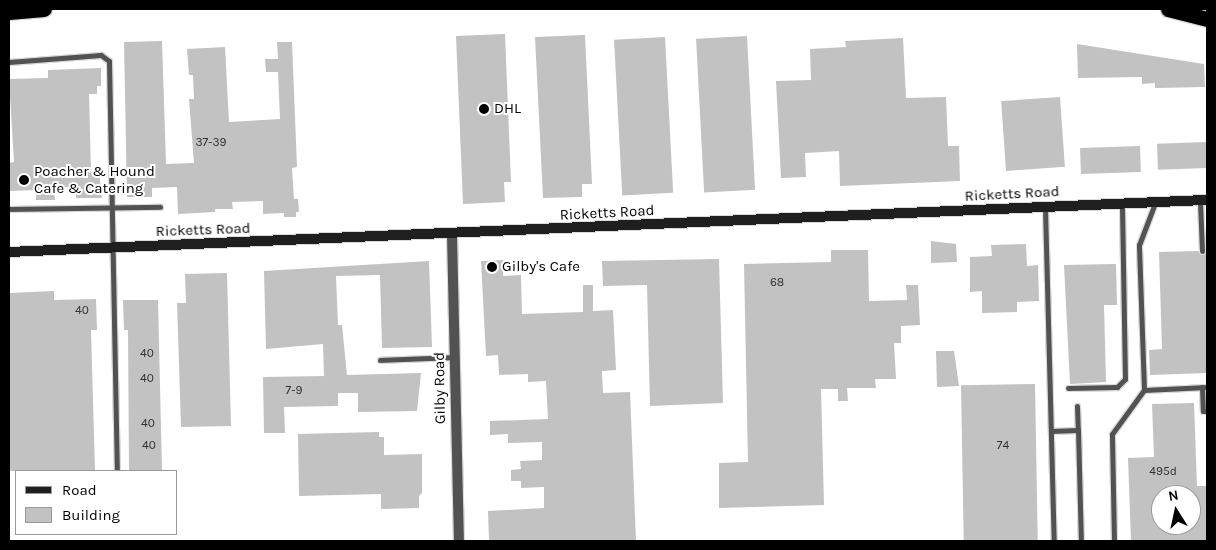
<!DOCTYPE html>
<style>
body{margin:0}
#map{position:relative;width:1216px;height:550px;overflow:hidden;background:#fff;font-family:Karla,sans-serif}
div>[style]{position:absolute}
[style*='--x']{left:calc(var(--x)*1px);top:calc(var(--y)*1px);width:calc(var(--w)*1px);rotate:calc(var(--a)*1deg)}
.building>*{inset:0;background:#c2c2c2;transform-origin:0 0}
.roads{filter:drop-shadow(1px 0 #dbdbdb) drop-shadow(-1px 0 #dbdbdb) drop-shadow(0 1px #dbdbdb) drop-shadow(0 -1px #dbdbdb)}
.lane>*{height:5px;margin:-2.5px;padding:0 2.5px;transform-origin:2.5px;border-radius:2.5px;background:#525252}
.street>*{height:10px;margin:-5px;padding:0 5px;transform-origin:5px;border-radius:5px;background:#525252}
.secondary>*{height:10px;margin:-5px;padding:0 5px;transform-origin:5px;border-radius:5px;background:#1f1f1f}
.highway>*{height:15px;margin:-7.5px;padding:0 7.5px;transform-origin:7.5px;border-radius:7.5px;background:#000}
.dots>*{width:14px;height:14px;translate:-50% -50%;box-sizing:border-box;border:2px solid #fff;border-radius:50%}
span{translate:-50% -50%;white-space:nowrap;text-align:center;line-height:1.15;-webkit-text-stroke:4px #fff;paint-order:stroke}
.number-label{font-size:12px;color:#303030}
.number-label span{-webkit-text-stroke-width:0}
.poi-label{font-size:15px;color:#000}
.left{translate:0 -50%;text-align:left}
.street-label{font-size:15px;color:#000}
.frame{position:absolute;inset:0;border:10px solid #000;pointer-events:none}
.legend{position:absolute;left:15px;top:470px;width:162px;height:65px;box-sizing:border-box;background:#fff;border:1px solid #999;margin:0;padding:6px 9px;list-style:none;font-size:15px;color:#000}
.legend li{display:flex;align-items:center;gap:10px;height:25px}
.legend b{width:25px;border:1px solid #999}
.north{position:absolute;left:1151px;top:485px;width:50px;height:50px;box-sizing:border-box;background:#fff;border:1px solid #999;border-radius:50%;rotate:350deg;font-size:14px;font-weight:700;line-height:20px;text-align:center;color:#000}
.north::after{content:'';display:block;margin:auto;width:18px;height:22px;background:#000;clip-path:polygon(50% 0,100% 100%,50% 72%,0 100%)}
</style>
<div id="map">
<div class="building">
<div style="clip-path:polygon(505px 34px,511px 182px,504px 182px,505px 202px,463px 204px,456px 36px)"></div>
<div style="clip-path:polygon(585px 35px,592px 184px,582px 184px,582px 197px,543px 198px,535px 37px)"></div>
<div style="left:747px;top:36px;width:154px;height:51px;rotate:87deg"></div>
<div style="left:665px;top:37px;width:156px;height:51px;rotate:87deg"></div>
<div style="clip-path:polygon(903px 38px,906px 98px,946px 97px,948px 146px,959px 146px,960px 181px,840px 186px,839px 151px,805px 153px,806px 177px,781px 178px,776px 81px,811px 80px,810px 49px,846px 47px,845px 41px)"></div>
<div style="clip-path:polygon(162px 41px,166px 164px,194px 163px,189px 99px,194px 99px,193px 75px,189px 75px,187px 49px,225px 47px,229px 122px,280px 119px,278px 72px,266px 72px,265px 59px,278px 59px,277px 42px,292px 42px,297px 167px,292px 168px,294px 199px,298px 199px,299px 212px,296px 212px,296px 217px,284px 217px,284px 213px,263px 214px,263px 201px,232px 202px,233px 209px,215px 209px,215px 212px,178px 214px,177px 187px,152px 188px,152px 197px,127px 197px,124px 42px)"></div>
<div style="clip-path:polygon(1077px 44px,1204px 64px,1205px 87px,1155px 88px,1155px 83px,1142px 84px,1142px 77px,1078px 78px)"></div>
<div style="clip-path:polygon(101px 68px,101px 86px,97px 86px,97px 94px,89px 94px,91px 172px,99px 172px,102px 198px,76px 198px,76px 189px,54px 189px,55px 200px,36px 200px,36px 190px,10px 191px,9px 163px,14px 162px,9px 79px,48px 78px,48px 70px)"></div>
<div style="left:1060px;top:97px;width:70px;height:59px;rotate:86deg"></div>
<div style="left:1206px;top:142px;width:26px;height:49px;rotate:88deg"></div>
<div style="left:1140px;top:146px;width:26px;height:60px;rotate:88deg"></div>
<div style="clip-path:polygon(931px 241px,956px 244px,957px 262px,931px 263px)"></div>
<div style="clip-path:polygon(1026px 244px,1027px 266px,1038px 265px,1039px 301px,1017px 302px,1017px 312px,982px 313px,982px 291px,970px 292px,970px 257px,992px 256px,991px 245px)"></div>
<div style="clip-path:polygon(831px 250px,868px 250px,869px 301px,907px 300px,906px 285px,918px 285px,920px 325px,901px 326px,901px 343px,894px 343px,896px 379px,875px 379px,876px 388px,847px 388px,848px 401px,838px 401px,838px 389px,821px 389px,824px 505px,719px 508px,719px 463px,748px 462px,744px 264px,831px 262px)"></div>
<div style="clip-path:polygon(1198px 251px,1202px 255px,1207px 251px,1207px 373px,1150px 375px,1149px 350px,1162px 349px,1159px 252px)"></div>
<div style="clip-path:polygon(719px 259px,723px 403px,650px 406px,647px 285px,603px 286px,602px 261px)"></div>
<div style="clip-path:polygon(503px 260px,503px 276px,521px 275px,522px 314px,583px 312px,583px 285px,593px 285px,593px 311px,613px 310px,616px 370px,602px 371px,603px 393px,630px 392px,636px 541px,489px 541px,488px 511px,544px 508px,544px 487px,521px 488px,521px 481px,511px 481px,511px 470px,521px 469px,520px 461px,542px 460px,542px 442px,508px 443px,508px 434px,490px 435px,490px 421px,548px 419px,546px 381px,528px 382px,528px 374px,499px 375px,498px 355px,486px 356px,481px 261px)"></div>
<div style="clip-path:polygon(429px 261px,432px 347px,382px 348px,380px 275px,336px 276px,338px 325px,342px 325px,347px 375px,421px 373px,417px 411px,358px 412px,358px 393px,338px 393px,338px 406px,284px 407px,285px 433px,264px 433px,263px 377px,324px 376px,323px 344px,266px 349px,264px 271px)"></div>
<div style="clip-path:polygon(1116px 264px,1117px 305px,1104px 305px,1106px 382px,1070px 384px,1064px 265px)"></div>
<div style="clip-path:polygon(227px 273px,231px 426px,181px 427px,177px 303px,186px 303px,185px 274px)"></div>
<div style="clip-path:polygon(54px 291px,54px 300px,96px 299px,97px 330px,91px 330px,95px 471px,9px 471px,9px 293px)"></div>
<div style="clip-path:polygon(123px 300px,158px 300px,162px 471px,129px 471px,128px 330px,124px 330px)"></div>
<div style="clip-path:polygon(936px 351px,954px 351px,959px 386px,937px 387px)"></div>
<div style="left:1035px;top:384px;width:157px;height:74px;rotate:89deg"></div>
<div style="clip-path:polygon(evenodd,1194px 403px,1197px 486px,1207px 486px,1207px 541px,1131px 541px,1128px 458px,1154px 457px,1152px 404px,1194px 403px,1161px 495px,1191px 495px,1191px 525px,1161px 525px,1161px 495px)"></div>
<div style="clip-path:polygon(379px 432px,379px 437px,384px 437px,384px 455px,422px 454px,422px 493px,419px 496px,419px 508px,381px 509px,381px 494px,299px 496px,298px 434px)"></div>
</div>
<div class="roads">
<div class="lane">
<div style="--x:9;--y:62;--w:92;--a:-4.4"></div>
<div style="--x:101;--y:55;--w:10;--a:37"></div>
<div style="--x:109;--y:61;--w:410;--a:88.9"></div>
<div style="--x:1200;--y:201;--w:50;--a:87.7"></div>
<div style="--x:1045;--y:208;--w:333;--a:88.5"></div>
<div style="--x:9;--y:209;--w:151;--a:-0.8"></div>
<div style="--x:380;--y:360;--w:74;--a:-2.3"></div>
<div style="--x:1202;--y:387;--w:24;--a:88"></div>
<div style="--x:1203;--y:411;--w:4;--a:0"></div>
<div style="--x:1068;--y:388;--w:49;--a:-1.2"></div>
<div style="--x:1117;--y:387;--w:11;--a:-45"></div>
<div style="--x:1125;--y:379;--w:175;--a:-91"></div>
<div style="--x:1144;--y:390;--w:63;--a:-2.7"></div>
<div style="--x:1077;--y:406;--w:24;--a:88"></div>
<div style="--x:1051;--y:431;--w:27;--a:-2"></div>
<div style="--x:1078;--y:430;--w:111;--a:88.5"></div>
<div style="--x:1114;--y:541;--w:107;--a:-91.1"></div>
<div style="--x:1112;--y:434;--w:54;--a:-54"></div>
<div style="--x:1144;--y:390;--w:145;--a:-92"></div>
<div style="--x:1139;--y:245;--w:45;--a:-69.1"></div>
</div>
<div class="street">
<div style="--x:452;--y:235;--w:306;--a:88.7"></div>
</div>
<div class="secondary">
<div style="--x:9;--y:252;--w:1199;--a:-2.49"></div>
</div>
<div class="highway">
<div style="--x:1168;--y:9;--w:40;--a:14.4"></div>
<div style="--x:9;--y:12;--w:35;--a:-5"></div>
</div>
</div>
<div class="dots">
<div style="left:484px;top:109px;background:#000"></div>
<div style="left:24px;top:180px;background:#000"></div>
<div style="left:492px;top:267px;background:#000"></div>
</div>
<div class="number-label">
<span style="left:211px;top:143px">37-39</span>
<span style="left:777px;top:283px">68</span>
<span style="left:82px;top:311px">40</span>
<span style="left:147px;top:354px">40</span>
<span style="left:147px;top:379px">40</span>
<span style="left:294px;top:391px">7-9</span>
<span style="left:148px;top:424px">40</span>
<span style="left:149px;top:446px">40</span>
<span style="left:1003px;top:446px">74</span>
<span style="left:1163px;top:472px">495d</span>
</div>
<div class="poi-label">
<span class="left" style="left:494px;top:109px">DHL</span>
<span class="left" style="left:34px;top:180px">Poacher &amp; Hound<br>Cafe &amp; Catering</span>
<span class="left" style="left:502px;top:267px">Gilby's Cafe</span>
</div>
<div class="street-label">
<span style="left:1012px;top:194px;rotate:-3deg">Ricketts Road</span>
<span style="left:607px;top:213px;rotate:-3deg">Ricketts Road</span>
<span style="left:203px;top:230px;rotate:-2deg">Ricketts Road</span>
<span style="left:440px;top:388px;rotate:-91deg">Gilby Road</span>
</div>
<div class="frame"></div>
<ul class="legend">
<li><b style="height:6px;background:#1f1f1f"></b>Road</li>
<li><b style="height:14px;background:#c2c2c2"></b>Building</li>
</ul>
<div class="north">N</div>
</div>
